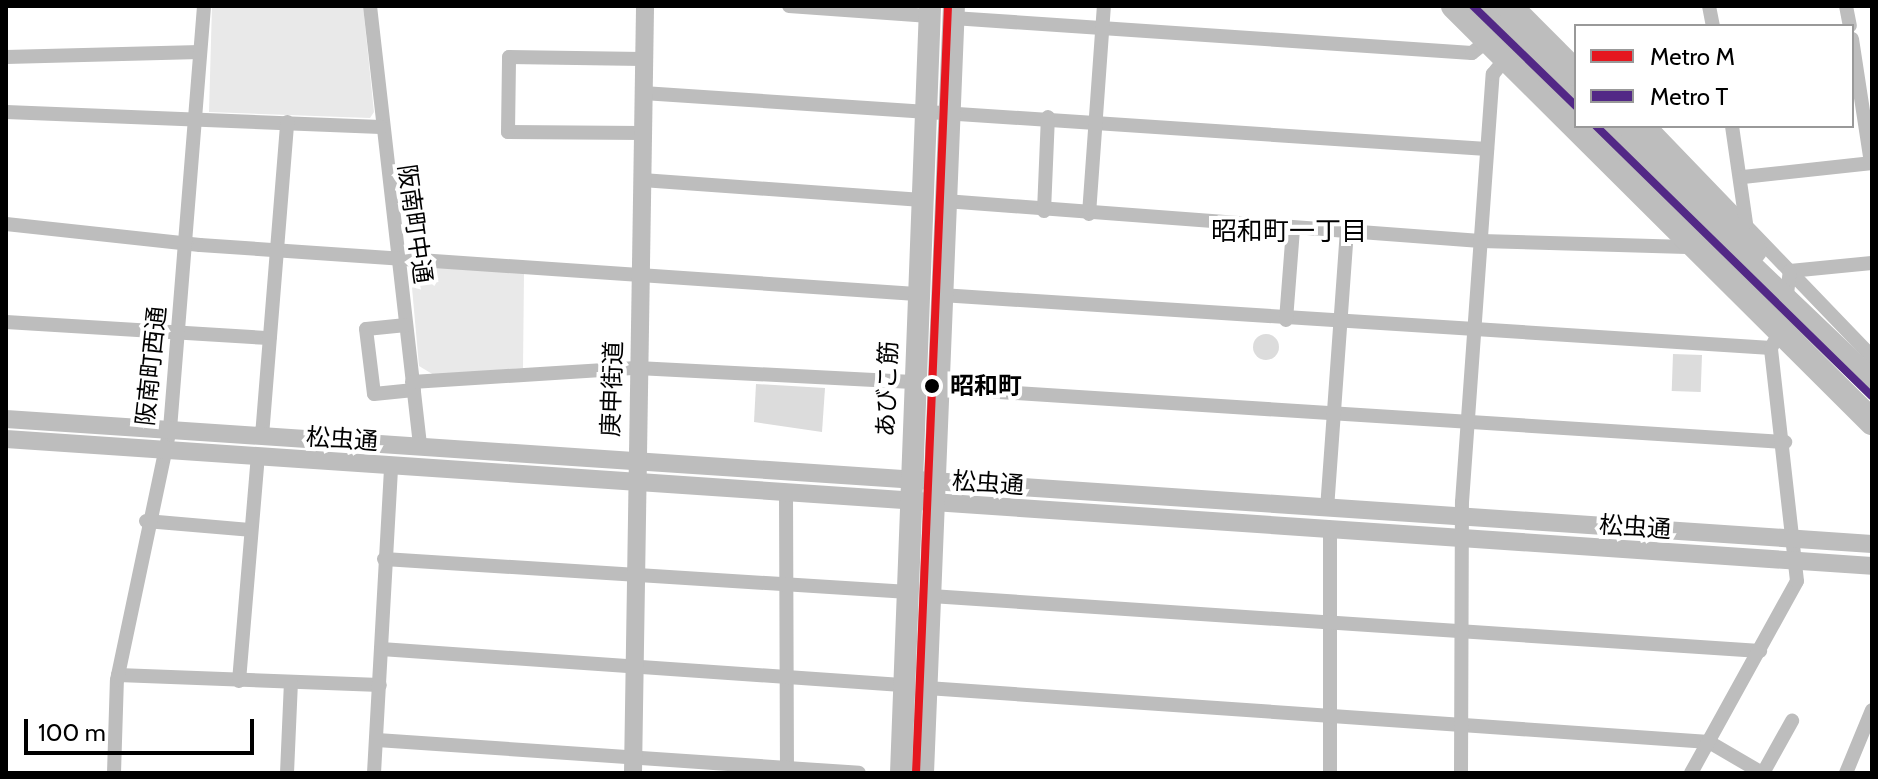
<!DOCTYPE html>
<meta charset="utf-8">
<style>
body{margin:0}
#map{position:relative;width:1878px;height:779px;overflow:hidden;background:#fff;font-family:Cabin,"Noto Sans JP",sans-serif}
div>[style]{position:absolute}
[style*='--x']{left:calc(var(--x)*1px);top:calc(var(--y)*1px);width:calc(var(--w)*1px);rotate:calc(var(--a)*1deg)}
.green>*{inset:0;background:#e9e9e9}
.building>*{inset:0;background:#dcdcdc;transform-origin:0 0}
.round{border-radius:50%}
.minor>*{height:14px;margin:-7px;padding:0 7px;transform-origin:7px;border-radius:7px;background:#bdbdbd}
.tertiary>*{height:18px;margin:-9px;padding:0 9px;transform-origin:9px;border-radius:9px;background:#bdbdbd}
.primary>*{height:22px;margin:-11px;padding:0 11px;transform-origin:11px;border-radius:11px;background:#bdbdbd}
.motorway>*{height:26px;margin:-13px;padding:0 13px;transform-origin:13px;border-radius:13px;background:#bdbdbd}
.metro-1>*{height:8px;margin:-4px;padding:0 4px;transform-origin:4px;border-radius:4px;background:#e5171f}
.metro-2>*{height:8px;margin:-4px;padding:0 4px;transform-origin:4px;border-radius:4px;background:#522886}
.dots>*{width:22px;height:22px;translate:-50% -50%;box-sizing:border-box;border:4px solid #fff;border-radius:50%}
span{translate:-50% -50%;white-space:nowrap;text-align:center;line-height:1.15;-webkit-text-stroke:8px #fff;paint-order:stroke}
.street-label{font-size:24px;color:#000}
.stop-label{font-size:24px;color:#000;font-weight:700}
.left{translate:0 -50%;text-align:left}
.neighbourhood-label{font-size:26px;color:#000}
.frame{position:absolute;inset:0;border:8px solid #000;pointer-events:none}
.legend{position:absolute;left:1574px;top:24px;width:280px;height:104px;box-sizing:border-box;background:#fff;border:2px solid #999;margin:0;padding:10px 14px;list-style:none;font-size:24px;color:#000}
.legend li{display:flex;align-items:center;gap:16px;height:40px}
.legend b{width:40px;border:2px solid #999}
.scale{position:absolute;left:24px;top:719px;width:230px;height:36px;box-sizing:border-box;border:4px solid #000;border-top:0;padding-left:10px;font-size:24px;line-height:28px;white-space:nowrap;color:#000;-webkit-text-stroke:6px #fff;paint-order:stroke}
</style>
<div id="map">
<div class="green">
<div style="clip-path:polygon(212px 6px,363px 6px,374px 112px,370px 118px,209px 112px)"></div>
<div style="clip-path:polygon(410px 265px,524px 273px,523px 368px,434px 375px,419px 366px)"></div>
</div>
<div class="building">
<div class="round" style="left:1253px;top:334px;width:26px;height:26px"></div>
<div style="left:1673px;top:354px;width:29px;height:37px;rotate:2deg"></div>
<div style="clip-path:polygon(756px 384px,825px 388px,822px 432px,754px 422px)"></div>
</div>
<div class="minor">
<div style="--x:370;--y:6;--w:444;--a:83.5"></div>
<div style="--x:789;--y:6;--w:141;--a:4.1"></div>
<div style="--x:1709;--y:6;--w:20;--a:79"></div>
<div style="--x:1846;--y:6;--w:20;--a:79"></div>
<div style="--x:953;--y:18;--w:520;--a:3.86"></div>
<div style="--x:1472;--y:53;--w:14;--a:-39"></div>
<div style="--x:1852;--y:39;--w:125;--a:81.3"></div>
<div style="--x:6;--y:57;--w:194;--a:-1.5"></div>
<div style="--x:643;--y:93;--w:846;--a:3.8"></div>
<div style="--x:6;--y:112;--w:375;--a:2.3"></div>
<div style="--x:1650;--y:126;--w:320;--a:46.1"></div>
<div style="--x:1732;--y:126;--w:98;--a:81.8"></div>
<div style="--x:643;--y:133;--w:135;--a:-179.6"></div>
<div style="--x:508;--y:132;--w:75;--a:-89.2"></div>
<div style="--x:509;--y:57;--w:134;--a:0.9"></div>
<div style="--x:1743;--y:177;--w:130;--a:-6.2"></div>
<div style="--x:642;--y:180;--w:281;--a:4.1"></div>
<div style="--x:945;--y:201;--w:537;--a:4.27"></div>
<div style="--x:1481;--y:241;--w:206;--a:1.7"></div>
<div style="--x:1044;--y:211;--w:94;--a:-87.6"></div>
<div style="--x:1089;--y:214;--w:209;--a:-85.9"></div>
<div style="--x:6;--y:224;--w:195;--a:6.2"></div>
<div style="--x:200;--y:245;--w:718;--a:3.91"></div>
<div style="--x:1790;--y:271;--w:82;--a:-5.6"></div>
<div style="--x:941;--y:295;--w:832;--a:3.65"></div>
<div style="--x:1771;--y:348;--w:24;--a:-62"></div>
<div style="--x:1786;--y:302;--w:31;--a:-83"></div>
<div style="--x:1286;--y:320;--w:92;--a:-85.6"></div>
<div style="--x:6;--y:322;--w:264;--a:3.5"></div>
<div style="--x:406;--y:325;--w:40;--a:174.3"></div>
<div style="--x:366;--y:329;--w:65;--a:83"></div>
<div style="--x:374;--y:394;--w:40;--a:-5.7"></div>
<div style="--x:412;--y:382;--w:225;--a:-3.6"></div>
<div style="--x:637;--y:368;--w:276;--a:2.9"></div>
<div style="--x:936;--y:388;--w:851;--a:3.64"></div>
<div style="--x:262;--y:436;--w:315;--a:-85.4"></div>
<div style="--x:786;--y:492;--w:281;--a:89.8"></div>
<div style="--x:1327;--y:509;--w:278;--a:-85.9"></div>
<div style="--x:146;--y:521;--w:104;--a:4.9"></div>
<div style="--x:1330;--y:530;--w:243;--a:90"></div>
<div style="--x:384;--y:559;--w:526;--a:3.6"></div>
<div style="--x:931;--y:596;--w:831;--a:3.8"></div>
<div style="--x:381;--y:649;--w:522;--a:3.95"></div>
<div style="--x:118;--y:675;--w:262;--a:2.2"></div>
<div style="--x:239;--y:681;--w:226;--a:-85.2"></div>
<div style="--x:927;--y:688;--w:784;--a:3.95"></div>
<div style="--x:1709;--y:742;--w:61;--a:30.3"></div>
<div style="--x:377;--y:740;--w:483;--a:3.9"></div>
<div style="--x:114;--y:773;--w:93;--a:-88.2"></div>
<div style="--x:117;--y:680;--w:257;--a:-78.1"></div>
<div style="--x:170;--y:429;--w:424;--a:-85.4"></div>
<div style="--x:287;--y:773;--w:90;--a:-87.5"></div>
<div style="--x:374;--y:773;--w:306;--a:-86.8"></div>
<div style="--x:1461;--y:773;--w:271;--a:-89.8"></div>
<div style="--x:1462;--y:502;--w:429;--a:-85.9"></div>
<div style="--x:1493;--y:74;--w:13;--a:-51"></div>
<div style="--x:1691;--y:773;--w:219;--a:-61.1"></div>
<div style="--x:1797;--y:581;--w:234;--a:-96.4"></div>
<div style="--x:1763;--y:773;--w:60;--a:-60.9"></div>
<div style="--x:1846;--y:773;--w:68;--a:-67.6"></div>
</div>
<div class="tertiary">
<div style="--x:6;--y:419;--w:1870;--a:3.83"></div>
<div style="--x:6;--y:439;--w:1870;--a:3.89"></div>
<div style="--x:633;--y:773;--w:767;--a:-89.1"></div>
</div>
<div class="primary">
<div style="--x:901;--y:773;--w:768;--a:-87.83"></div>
<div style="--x:923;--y:773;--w:768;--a:-87.69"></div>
</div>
<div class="motorway">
<div style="--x:1454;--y:6;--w:590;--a:44.86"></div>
<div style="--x:1482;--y:6;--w:133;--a:45"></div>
<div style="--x:1509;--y:6;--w:95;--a:45"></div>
<div style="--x:1603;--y:126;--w:372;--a:43.7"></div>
<div style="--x:1630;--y:126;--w:176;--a:45.2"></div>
</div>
<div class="metro-1">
<div style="--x:916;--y:773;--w:768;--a:-87.61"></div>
</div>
<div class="metro-2">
<div style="--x:1473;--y:6;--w:144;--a:44.2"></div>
<div style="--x:1596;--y:126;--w:386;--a:44.4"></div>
</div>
<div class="dots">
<div style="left:932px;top:386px;background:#000"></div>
</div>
<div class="street-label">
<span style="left:415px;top:224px;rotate:82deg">阪南町中通</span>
<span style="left:151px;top:366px;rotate:-84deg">阪南町西通</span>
<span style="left:612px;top:389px;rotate:-88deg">庚申街道</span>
<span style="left:887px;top:389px;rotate:-88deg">あびこ筋</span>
<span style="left:342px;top:439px;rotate:4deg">松虫通</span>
<span style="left:988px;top:483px;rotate:4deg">松虫通</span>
<span style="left:1635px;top:527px;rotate:4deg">松虫通</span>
</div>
<div class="stop-label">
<span class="left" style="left:950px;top:386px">昭和町</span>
</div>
<div class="neighbourhood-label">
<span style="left:1289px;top:232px">昭和町一丁目</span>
</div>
<div class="frame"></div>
<ul class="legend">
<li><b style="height:10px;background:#e5171f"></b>Metro M</li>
<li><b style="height:10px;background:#522886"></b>Metro T</li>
</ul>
<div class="scale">100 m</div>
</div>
